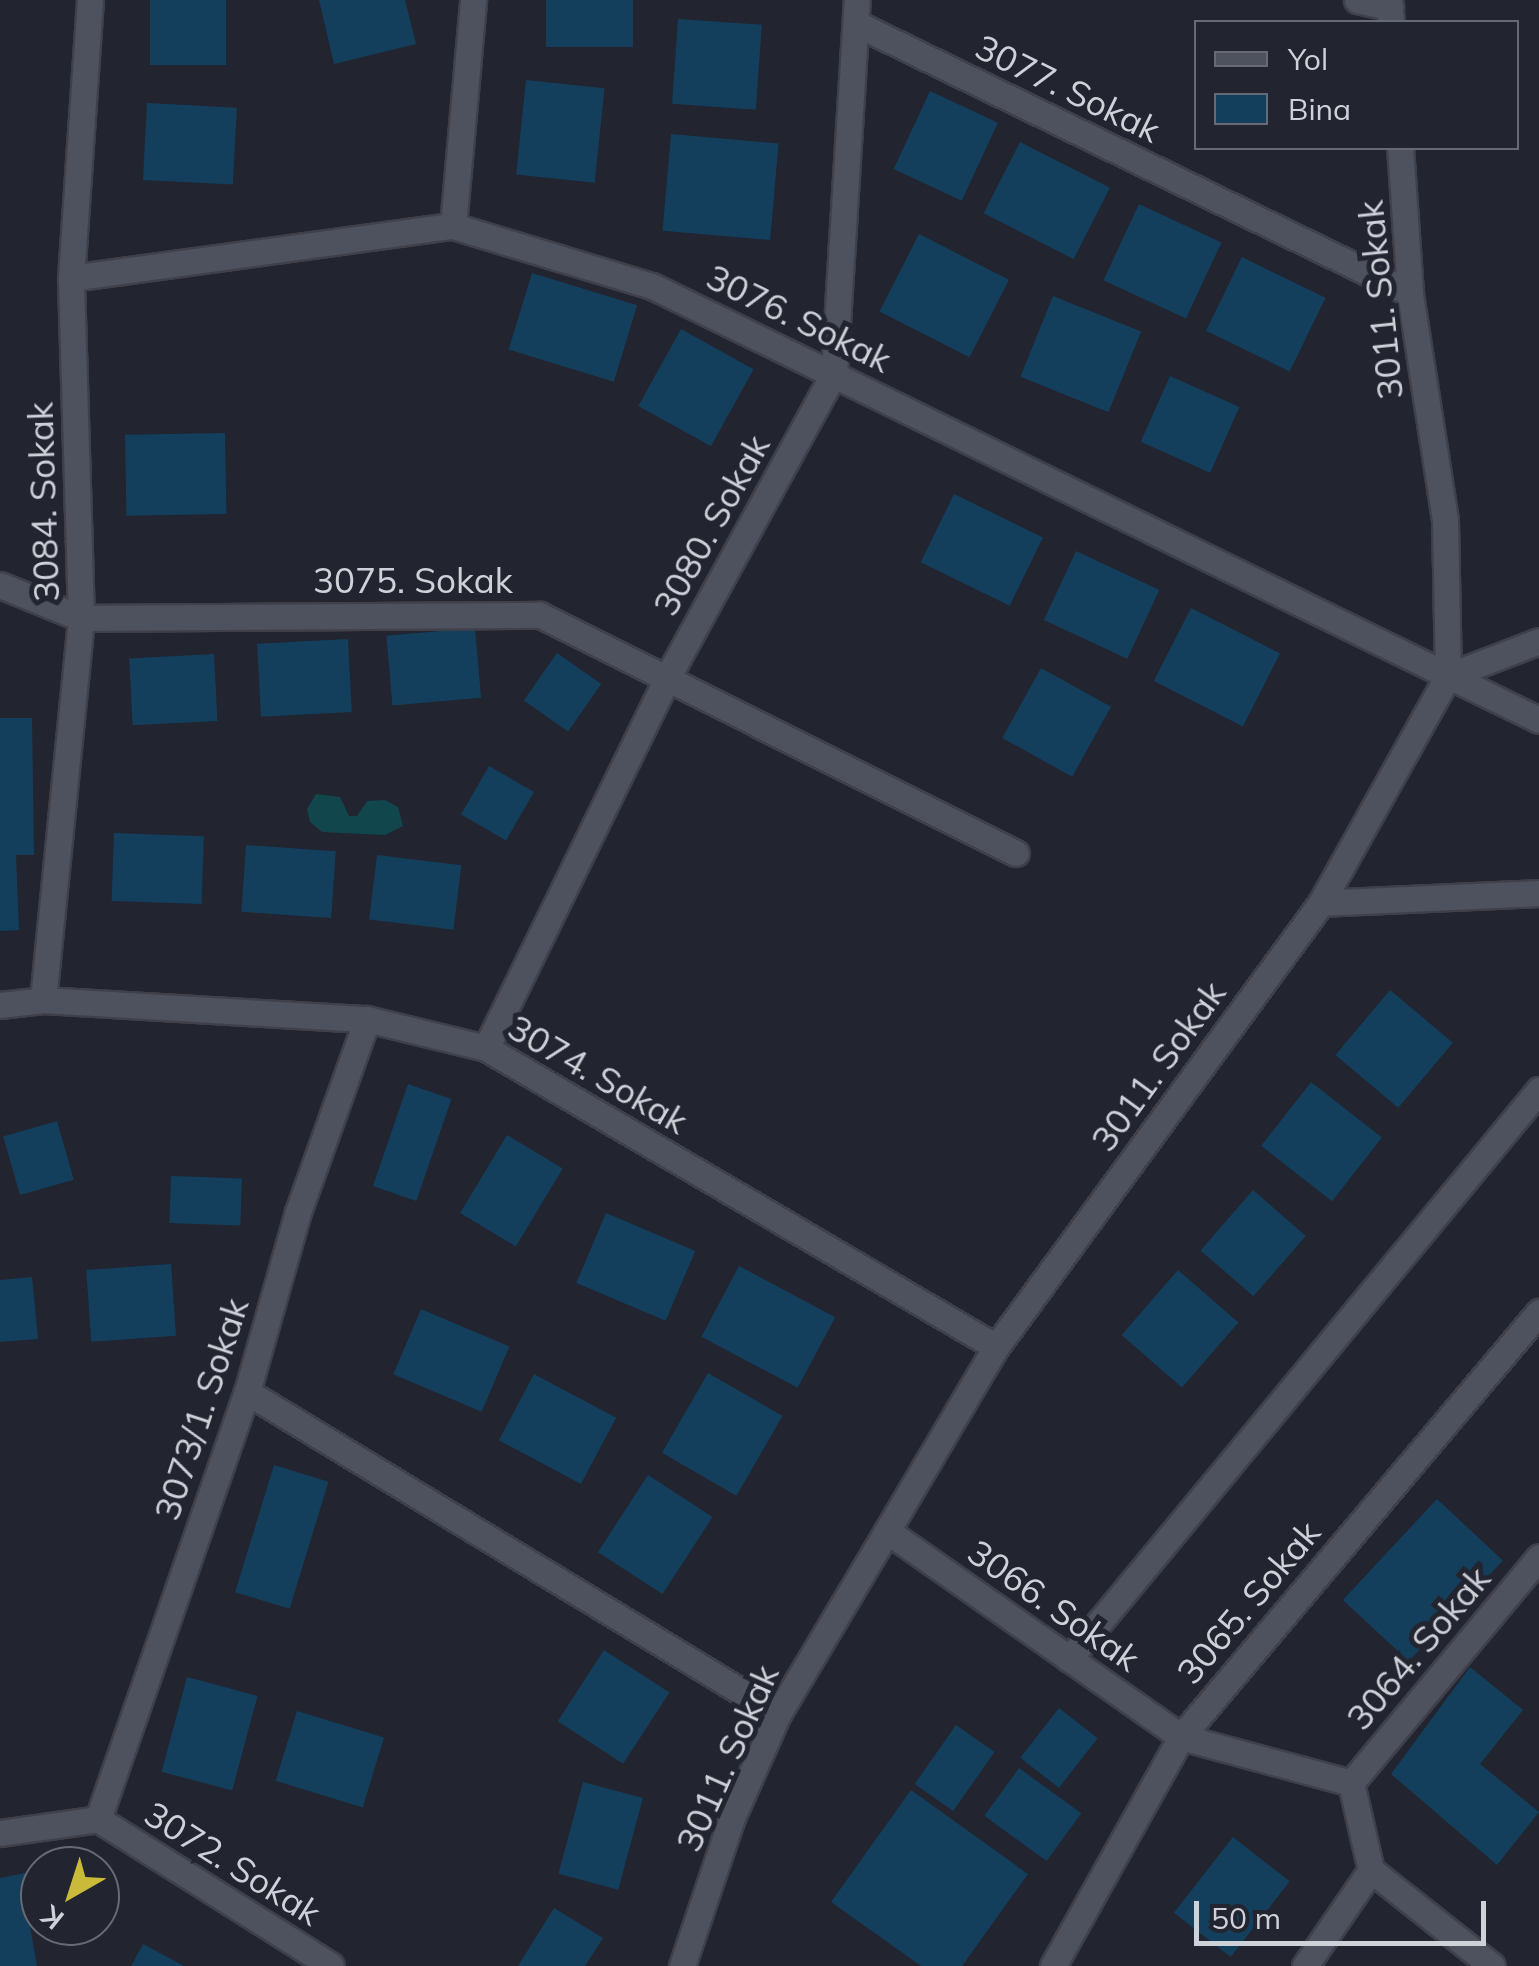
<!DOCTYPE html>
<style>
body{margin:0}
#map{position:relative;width:1539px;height:1966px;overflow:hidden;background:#222430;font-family:Mulish,sans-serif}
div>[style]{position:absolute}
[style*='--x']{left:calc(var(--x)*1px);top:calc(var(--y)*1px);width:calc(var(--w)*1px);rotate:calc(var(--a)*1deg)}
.water>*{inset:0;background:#11464d}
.building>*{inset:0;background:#133f5c;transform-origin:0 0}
.roads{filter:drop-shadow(2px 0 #3f404a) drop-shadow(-2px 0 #3f404a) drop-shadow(0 2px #3f404a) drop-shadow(0 -2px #3f404a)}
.minor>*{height:25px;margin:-12.5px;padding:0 12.5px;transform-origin:12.5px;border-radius:12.5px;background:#4e515e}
.tertiary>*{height:25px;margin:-12.5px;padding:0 12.5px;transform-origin:12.5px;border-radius:12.5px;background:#4e515e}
span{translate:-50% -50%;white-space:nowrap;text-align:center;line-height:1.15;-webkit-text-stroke:10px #222430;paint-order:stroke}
.street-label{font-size:35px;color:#cfd1d9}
.legend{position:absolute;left:1194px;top:20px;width:325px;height:130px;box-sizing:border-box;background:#222430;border:2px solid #676974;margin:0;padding:12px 18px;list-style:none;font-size:30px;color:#cfd1d9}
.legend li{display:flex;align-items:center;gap:20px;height:50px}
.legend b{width:50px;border:2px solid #676974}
.north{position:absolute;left:20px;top:1846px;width:100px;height:100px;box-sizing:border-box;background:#222430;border:2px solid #676974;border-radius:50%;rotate:219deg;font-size:28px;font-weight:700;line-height:40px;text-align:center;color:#cfd1d9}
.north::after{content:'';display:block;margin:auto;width:35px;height:45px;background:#caba3a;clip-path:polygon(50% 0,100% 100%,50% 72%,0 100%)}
.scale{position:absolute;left:1194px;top:1901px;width:292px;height:45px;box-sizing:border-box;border:5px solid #cfd1d9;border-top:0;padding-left:12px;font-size:30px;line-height:35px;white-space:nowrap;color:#cfd1d9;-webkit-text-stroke:8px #222430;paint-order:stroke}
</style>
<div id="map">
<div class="water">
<div style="clip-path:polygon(316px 794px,340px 797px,349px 816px,357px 816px,367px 801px,385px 800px,398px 807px,403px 826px,385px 835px,322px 832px,310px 822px,307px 809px)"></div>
</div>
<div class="building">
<div style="left:150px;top:0;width:76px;height:65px"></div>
<div style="clip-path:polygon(319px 0,405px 0,416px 44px,334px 64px)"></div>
<div style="left:546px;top:0;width:87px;height:47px"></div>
<div style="left:678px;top:19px;width:84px;height:85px;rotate:4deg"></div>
<div style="left:526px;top:80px;width:79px;height:95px;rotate:6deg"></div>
<div style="left:930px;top:91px;width:75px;height:86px;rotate:25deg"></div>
<div style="left:147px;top:103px;width:90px;height:77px;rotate:3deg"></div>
<div style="left:671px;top:134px;width:108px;height:97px;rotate:5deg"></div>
<div style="left:1020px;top:142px;width:101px;height:80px;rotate:27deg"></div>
<div style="left:1139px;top:204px;width:91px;height:84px;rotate:25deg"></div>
<div style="left:919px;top:234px;width:101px;height:87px;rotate:27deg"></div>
<div style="left:1242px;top:257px;width:93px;height:82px;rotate:26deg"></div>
<div style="left:532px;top:273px;width:110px;height:80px;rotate:17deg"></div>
<div style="left:1053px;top:296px;width:95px;height:87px;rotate:22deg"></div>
<div style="left:681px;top:329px;width:83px;height:88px;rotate:29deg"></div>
<div style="left:1170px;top:376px;width:76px;height:72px;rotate:24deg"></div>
<div style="left:225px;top:433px;width:81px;height:100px;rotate:89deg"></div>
<div style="left:954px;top:494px;width:99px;height:76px;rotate:26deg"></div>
<div style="left:1076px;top:551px;width:92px;height:76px;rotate:25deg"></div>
<div style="left:1191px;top:608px;width:100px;height:82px;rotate:27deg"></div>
<div style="left:475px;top:628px;width:70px;height:89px;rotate:85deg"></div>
<div style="left:348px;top:639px;width:73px;height:91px;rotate:87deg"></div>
<div style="left:557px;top:653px;width:54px;height:58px;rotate:35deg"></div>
<div style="left:214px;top:654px;width:67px;height:85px;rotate:87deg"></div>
<div style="left:1041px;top:668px;width:80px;height:80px;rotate:29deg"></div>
<div style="clip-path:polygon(0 718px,32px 718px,34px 855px,16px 855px,19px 930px,0 931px)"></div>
<div style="left:489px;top:766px;width:52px;height:56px;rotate:30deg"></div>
<div style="left:114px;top:833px;width:90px;height:68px;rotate:2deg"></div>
<div style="left:246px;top:845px;width:90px;height:67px;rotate:4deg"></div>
<div style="left:377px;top:855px;width:85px;height:65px;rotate:7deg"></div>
<div style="left:1390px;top:990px;width:82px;height:85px;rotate:40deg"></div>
<div style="left:1311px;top:1082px;width:90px;height:81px;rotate:38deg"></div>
<div style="left:408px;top:1084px;width:46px;height:108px;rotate:19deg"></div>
<div style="left:57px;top:1121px;width:61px;height:56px;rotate:74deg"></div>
<div style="left:507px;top:1135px;width:65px;height:91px;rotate:31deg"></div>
<div style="left:171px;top:1176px;width:71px;height:47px;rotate:2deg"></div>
<div style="left:1253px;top:1190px;width:70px;height:80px;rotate:41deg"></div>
<div style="left:606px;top:1213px;width:97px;height:76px;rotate:23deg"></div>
<div style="left:171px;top:1264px;width:72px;height:85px;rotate:86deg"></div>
<div style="left:739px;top:1266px;width:109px;height:80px;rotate:28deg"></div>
<div style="left:1178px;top:1270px;width:80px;height:86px;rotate:41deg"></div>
<div style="clip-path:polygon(32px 1277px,38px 1339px,0 1342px,0 1280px)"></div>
<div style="left:421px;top:1309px;width:96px;height:71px;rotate:23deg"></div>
<div style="left:708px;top:1373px;width:86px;height:92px;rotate:30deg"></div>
<div style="left:534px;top:1374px;width:93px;height:75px;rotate:28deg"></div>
<div style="left:274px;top:1465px;width:57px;height:133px;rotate:17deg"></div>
<div style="left:648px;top:1475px;width:77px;height:92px;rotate:33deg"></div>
<div style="left:1437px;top:1499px;width:90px;height:138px;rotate:43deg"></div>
<div style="left:604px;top:1650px;width:78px;height:85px;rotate:33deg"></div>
<div style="clip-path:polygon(1470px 1667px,1523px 1710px,1480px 1764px,1539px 1812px,1497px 1865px,1391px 1774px)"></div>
<div style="left:187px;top:1677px;width:73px;height:98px;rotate:15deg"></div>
<div style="left:1059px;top:1708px;width:49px;height:63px;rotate:38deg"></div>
<div style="left:297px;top:1711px;width:91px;height:73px;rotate:17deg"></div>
<div style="left:956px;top:1725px;width:47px;height:72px;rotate:35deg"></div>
<div style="left:1019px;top:1768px;width:77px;height:59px;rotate:36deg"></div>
<div style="left:583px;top:1782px;width:62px;height:95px;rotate:15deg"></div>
<div style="clip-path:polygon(911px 1790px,1028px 1874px,962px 1966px,921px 1966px,831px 1902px)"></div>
<div style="left:1233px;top:1837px;width:72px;height:96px;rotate:38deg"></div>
<div style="clip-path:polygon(40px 1870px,40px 1924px,30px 1926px,37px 1966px,0 1966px,0 1878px)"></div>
<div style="clip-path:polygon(554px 1908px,603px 1938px,585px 1966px,518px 1966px)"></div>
<div style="clip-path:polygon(143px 1944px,184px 1966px,131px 1966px)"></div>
</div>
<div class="roads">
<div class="minor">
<div style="--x:1357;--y:0;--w:34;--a:12"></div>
<div style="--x:857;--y:24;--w:615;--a:25.94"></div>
<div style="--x:453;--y:226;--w:227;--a:-84.9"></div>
<div style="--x:71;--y:278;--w:386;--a:-7.8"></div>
<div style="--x:453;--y:226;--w:208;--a:16.8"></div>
<div style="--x:652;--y:286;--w:987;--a:26.07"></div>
<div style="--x:0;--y:585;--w:87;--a:22.2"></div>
<div style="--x:81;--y:618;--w:459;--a:-0.4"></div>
<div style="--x:540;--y:615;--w:532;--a:26.57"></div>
<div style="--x:1448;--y:676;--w:97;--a:-21"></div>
<div style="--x:1321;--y:903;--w:218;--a:-2.6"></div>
<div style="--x:43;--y:1000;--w:384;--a:-84.3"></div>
<div style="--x:81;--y:618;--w:340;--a:-91.7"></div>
<div style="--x:71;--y:278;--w:279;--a:-86.1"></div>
<div style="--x:0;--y:1005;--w:43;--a:-6.6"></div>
<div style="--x:43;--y:1000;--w:325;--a:3.4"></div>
<div style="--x:367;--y:1019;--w:122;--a:13.7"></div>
<div style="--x:486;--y:1048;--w:591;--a:30.38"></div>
<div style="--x:486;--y:1048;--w:410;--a:-63.9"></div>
<div style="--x:666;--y:680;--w:350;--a:-61.3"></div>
<div style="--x:834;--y:373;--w:374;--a:-86.5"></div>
<div style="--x:247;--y:1392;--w:621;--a:31.23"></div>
<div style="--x:887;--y:1531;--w:359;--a:35"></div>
<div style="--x:1181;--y:1737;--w:176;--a:15.1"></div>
<div style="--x:1351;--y:1783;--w:89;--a:77.1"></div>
<div style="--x:1371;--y:1870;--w:154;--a:38.4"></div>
<div style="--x:1069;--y:1659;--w:738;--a:-50.44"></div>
<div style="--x:1351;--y:1783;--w:294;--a:-50.2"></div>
<div style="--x:98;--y:1819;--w:452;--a:-70.8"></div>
<div style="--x:247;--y:1392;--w:187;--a:-74.2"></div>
<div style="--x:298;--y:1212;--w:205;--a:-70.3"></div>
<div style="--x:98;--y:1819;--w:275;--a:32.2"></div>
<div style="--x:0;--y:1833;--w:99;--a:-8.1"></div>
<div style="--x:1053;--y:1966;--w:262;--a:-60.8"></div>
<div style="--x:1181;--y:1737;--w:556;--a:-49.89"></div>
<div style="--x:1305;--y:1966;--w:116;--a:-55.5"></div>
</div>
<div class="tertiary">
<div style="--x:1389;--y:0;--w:22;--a:85"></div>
<div style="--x:682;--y:1966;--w:154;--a:-71.4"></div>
<div style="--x:731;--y:1820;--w:116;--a:-66.1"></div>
<div style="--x:778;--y:1714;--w:213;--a:-59.2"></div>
<div style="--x:887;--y:1531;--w:214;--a:-59.4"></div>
<div style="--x:996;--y:1347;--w:550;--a:-53.8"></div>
<div style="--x:1321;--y:903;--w:260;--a:-60.8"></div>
<div style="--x:1448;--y:676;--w:156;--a:-91.1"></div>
<div style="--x:1445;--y:520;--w:230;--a:-98.8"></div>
<div style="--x:1410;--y:293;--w:145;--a:-93.9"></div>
</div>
</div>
<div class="street-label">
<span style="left:1068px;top:88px;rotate:26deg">3077. Sokak</span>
<span style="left:1380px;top:300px;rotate:-96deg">3011. Sokak</span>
<span style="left:799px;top:318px;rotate:26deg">3076. Sokak</span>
<span style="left:43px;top:502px;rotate:-92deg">3084. Sokak</span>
<span style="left:711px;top:525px;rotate:-61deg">3080. Sokak</span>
<span style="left:413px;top:580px">3075. Sokak</span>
<span style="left:1158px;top:1066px;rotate:-54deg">3011. Sokak</span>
<span style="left:598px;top:1074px;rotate:30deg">3074. Sokak</span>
<span style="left:201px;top:1409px;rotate:-72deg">3073/1. Sokak</span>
<span style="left:1248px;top:1602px;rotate:-50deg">3065. Sokak</span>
<span style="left:1054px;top:1605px;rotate:35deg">3066. Sokak</span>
<span style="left:1418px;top:1648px;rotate:-50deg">3064. Sokak</span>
<span style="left:727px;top:1758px;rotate:-66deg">3011. Sokak</span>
<span style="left:233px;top:1863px;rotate:32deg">3072. Sokak</span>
</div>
<ul class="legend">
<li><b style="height:12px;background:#4e515e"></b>Yol</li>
<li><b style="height:28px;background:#133f5c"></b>Bina</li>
</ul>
<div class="north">K</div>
<div class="scale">50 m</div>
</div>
